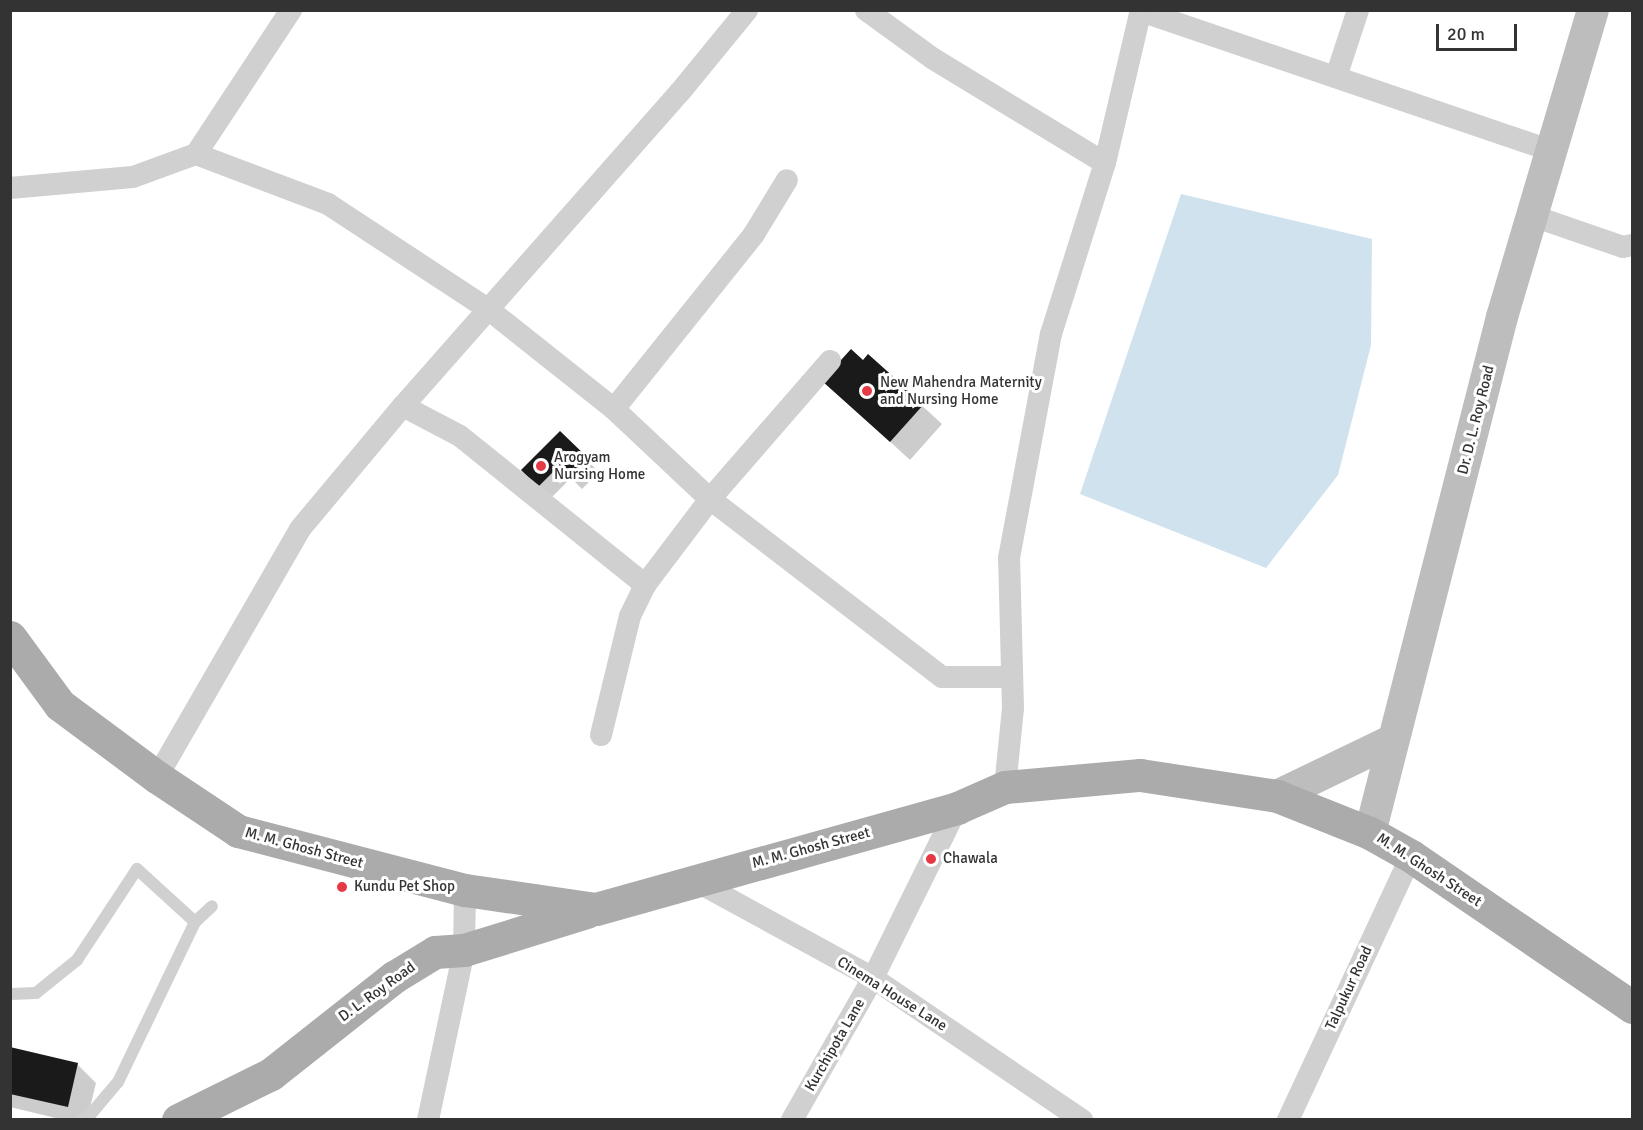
<!DOCTYPE html>
<style>
body{margin:0}
#map{position:relative;width:1643px;height:1130px;overflow:hidden;background:#fff;font-family:Signika,sans-serif}
div>[style]{position:absolute}
[style*='--x']{left:calc(var(--x)*1px);top:calc(var(--y)*1px);width:calc(var(--w)*1px);rotate:calc(var(--a)*1deg)}
.water>*{inset:0;background:#cfe2ee}
.shadow>*{inset:0;background:#0003}
.building>*{inset:0;background:#1a1a1a}
.lane>*{height:12px;margin:-6px;padding:0 6px;transform-origin:6px;border-radius:6px;background:#d0d0d0}
.street>*{height:22px;margin:-11px;padding:0 11px;transform-origin:11px;border-radius:11px;background:#d0d0d0}
.secondary>*{height:32px;margin:-16px;padding:0 16px;transform-origin:16px;border-radius:16px;background:#bdbdbd}
.primary>*{height:33px;margin:-16.5px;padding:0 16.5px;transform-origin:16.5px;border-radius:16.5px;background:#ababab}
.dots>*{width:16px;height:16px;translate:-50% -50%;box-sizing:border-box;border:3px solid #fff;border-radius:50%}
span{translate:-50% -50%;white-space:nowrap;text-align:center;line-height:1.15;-webkit-text-stroke:6px #fff;paint-order:stroke}
.poi-label{font-size:15px;color:#333}
.left{translate:0 -50%;text-align:left}
.street-label{font-size:15px;color:#333}
.frame{position:absolute;inset:0;border:12px solid #333;pointer-events:none}
.scale{position:absolute;left:1436px;top:24px;width:81px;height:27px;box-sizing:border-box;border:3px solid #333;border-top:0;padding-left:8px;font-size:18px;line-height:21px;white-space:nowrap;color:#333;-webkit-text-stroke:4px #fff;paint-order:stroke}
</style>
<div id="map">
<div class="water">
<div style="clip-path:polygon(1181px 194px,1372px 239px,1371px 345px,1338px 475px,1266px 568px,1080px 494px)"></div>
</div>
<div class="shadow">
<div style="clip-path:polygon(868px 356px,942px 424px,910px 460px,824px 381px,863px 362px)"></div>
<div style="clip-path:polygon(560px 434px,599px 472px,582px 489px,571px 478px,551px 498px,523px 470px)"></div>
<div style="clip-path:polygon(10px 1048px,77px 1064px,96px 1083px,87px 1120px,64px 1120px,10px 1107px)"></div>
</div>
<div class="building">
<div style="clip-path:polygon(851px 349px,863px 360px,868px 354px,924px 404px,890px 442px,822px 381px)"></div>
<div style="clip-path:polygon(560px 431px,588px 458px,569px 477px,558px 467px,538px 487px,521px 470px)"></div>
<div style="clip-path:polygon(10px 1047px,78px 1063px,68px 1107px,10px 1094px)"></div>
</div>
<div class="lane">
<div style="--x:10;--y:994;--w:26;--a:-2"></div>
<div style="--x:36;--y:993;--w:53;--a:-38.8"></div>
<div style="--x:77;--y:960;--w:109;--a:-56.6"></div>
<div style="--x:137;--y:869;--w:79;--a:42.4"></div>
<div style="--x:82;--y:1120;--w:9;--a:-32"></div>
<div style="--x:90;--y:1115;--w:43;--a:-49.7"></div>
<div style="--x:118;--y:1082;--w:178;--a:-64.3"></div>
<div style="--x:195;--y:922;--w:23;--a:-43"></div>
</div>
<div class="street">
<div style="--x:866;--y:10;--w:82;--a:36"></div>
<div style="--x:932;--y:58;--w:202;--a:31.3"></div>
<div style="--x:1141;--y:11;--w:434;--a:18.8"></div>
<div style="--x:1336;--y:77;--w:71;--a:-71.8"></div>
<div style="--x:196;--y:154;--w:141;--a:20.7"></div>
<div style="--x:328;--y:204;--w:191;--a:33.3"></div>
<div style="--x:488;--y:309;--w:161;--a:38.4"></div>
<div style="--x:614;--y:409;--w:132;--a:43.2"></div>
<div style="--x:710;--y:499;--w:292;--a:37.5"></div>
<div style="--x:942;--y:677;--w:70;--a:0"></div>
<div style="--x:10;--y:188;--w:123;--a:-5.1"></div>
<div style="--x:133;--y:177;--w:67;--a:-20.1"></div>
<div style="--x:196;--y:154;--w:173;--a:-56.6"></div>
<div style="--x:1533;--y:216;--w:95;--a:19"></div>
<div style="--x:1623;--y:247;--w:9;--a:-13"></div>
<div style="--x:403;--y:406;--w:64;--a:27.8"></div>
<div style="--x:460;--y:436;--w:238;--a:38.8"></div>
<div style="--x:614;--y:409;--w:224;--a:-51.3"></div>
<div style="--x:754;--y:234;--w:63;--a:-58.6"></div>
<div style="--x:601;--y:735;--w:122;--a:-76.3"></div>
<div style="--x:630;--y:616;--w:34;--a:-64"></div>
<div style="--x:645;--y:585;--w:108;--a:-52.9"></div>
<div style="--x:710;--y:499;--w:183;--a:-49"></div>
<div style="--x:157;--y:777;--w:286;--a:-60"></div>
<div style="--x:300;--y:529;--w:160;--a:-50.1"></div>
<div style="--x:403;--y:406;--w:419;--a:-48.6"></div>
<div style="--x:680;--y:92;--w:106;--a:-50.7"></div>
<div style="--x:1005;--y:787;--w:79;--a:-84.2"></div>
<div style="--x:1013;--y:708;--w:150;--a:-91.5"></div>
<div style="--x:1009;--y:558;--w:228;--a:-79.4"></div>
<div style="--x:1051;--y:334;--w:179;--a:-72.5"></div>
<div style="--x:1105;--y:163;--w:157;--a:-76.8"></div>
<div style="--x:694;--y:880;--w:204;--a:28.7"></div>
<div style="--x:873;--y:978;--w:253;--a:34.2"></div>
<div style="--x:428;--y:1120;--w:174;--a:-78"></div>
<div style="--x:464;--y:950;--w:60;--a:-89"></div>
<div style="--x:792;--y:1120;--w:163;--a:-60.3"></div>
<div style="--x:873;--y:978;--w:190;--a:-63.7"></div>
<div style="--x:1288;--y:1120;--w:291;--a:-65"></div>
</div>
<div class="secondary">
<div style="--x:1277;--y:796;--w:129;--a:-25.8"></div>
<div style="--x:1370;--y:833;--w:533;--a:-75.65"></div>
<div style="--x:1502;--y:317;--w:320;--a:-73.5"></div>
</div>
<div class="primary">
<div style="--x:10;--y:637;--w:84;--a:53.7"></div>
<div style="--x:60;--y:705;--w:121;--a:36.6"></div>
<div style="--x:157;--y:777;--w:97;--a:33.7"></div>
<div style="--x:238;--y:831;--w:235;--a:14.6"></div>
<div style="--x:465;--y:890;--w:132;--a:8.3"></div>
<div style="--x:596;--y:909;--w:375;--a:-15.6"></div>
<div style="--x:957;--y:808;--w:52;--a:-23.6"></div>
<div style="--x:1005;--y:787;--w:136;--a:-5.1"></div>
<div style="--x:1140;--y:775;--w:139;--a:8.7"></div>
<div style="--x:1277;--y:796;--w:100;--a:21.7"></div>
<div style="--x:1370;--y:833;--w:47;--a:29.3"></div>
<div style="--x:1411;--y:856;--w:268;--a:34.3"></div>
<div style="--x:178;--y:1120;--w:104;--a:-26.3"></div>
<div style="--x:271;--y:1074;--w:157;--a:-38.3"></div>
<div style="--x:394;--y:977;--w:48;--a:-31.4"></div>
<div style="--x:435;--y:952;--w:29;--a:-4"></div>
<div style="--x:464;--y:950;--w:129;--a:-17.2"></div>
</div>
<div class="dots">
<div style="left:867px;top:391px;background:#e63946"></div>
<div style="left:541px;top:466px;background:#e63946"></div>
<div style="left:931px;top:859px;background:#e63946"></div>
<div style="left:342px;top:887px;background:#e63946"></div>
</div>
<div class="poi-label">
<span class="left" style="left:880px;top:391px">New Mahendra Maternity<br>and Nursing Home</span>
<span class="left" style="left:554px;top:466px">Arogyam<br>Nursing Home</span>
<span class="left" style="left:943px;top:859px">Chawala</span>
<span class="left" style="left:354px;top:887px">Kundu Pet Shop</span>
</div>
<div class="street-label">
<span style="left:1476px;top:420px;rotate:-76deg">Dr. D. L. Roy Road</span>
<span style="left:304px;top:848px;rotate:15deg">M. M. Ghosh Street</span>
<span style="left:811px;top:848px;rotate:-15deg">M. M. Ghosh Street</span>
<span style="left:1429px;top:870px;rotate:33deg">M. M. Ghosh Street</span>
<span style="left:1349px;top:988px;rotate:-65deg">Talpukur Road</span>
<span style="left:377px;top:992px;rotate:-36deg">D. L. Roy Road</span>
<span style="left:892px;top:994px;rotate:32deg">Cinema House Lane</span>
<span style="left:835px;top:1045px;rotate:-60deg">Kurchipota Lane</span>
</div>
<div class="frame"></div>
<div class="scale">20 m</div>
</div>
